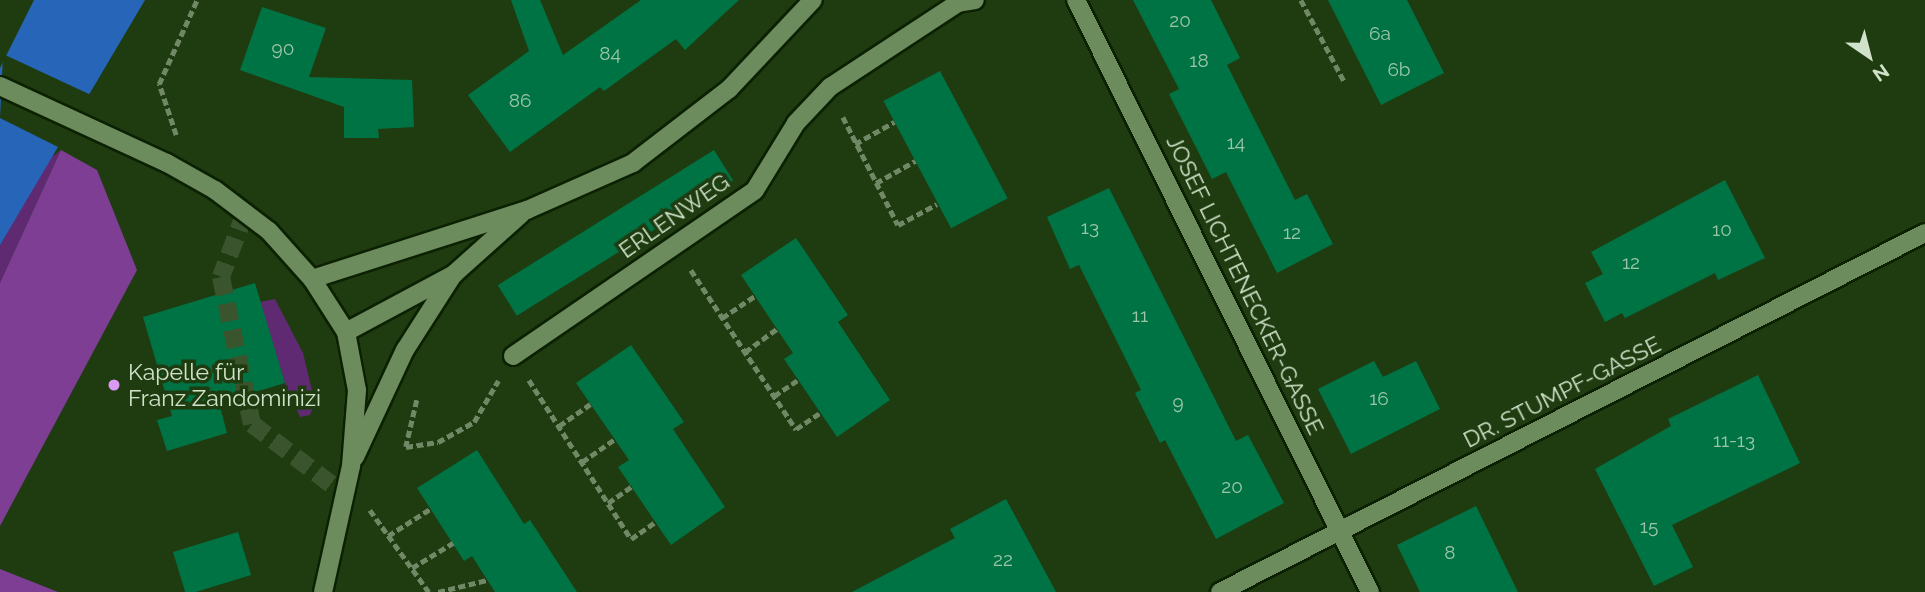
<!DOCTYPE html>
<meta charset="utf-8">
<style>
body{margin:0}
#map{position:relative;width:1925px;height:592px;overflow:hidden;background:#1f3c11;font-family:Raleway,sans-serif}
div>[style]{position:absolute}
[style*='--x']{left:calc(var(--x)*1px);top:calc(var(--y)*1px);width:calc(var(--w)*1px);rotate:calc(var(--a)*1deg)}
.green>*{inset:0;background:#602a73}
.forest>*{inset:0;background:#7e3e94}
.water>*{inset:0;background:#2665b8}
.pier>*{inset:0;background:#1f3c11}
.building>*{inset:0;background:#007344;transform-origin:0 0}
.minor-tunnel>*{height:18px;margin-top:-9px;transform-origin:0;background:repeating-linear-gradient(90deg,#3a552d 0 18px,transparent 0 27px)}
.path>*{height:4.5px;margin-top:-2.25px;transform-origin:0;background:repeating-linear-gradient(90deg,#708865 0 7px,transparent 0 10.5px)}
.roads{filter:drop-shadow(2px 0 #0c2102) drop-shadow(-2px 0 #0c2102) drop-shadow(0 2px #0c2102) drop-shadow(0 -2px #0c2102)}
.minor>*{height:18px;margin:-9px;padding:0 9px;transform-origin:9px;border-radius:9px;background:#6c8c5e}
.dots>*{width:19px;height:19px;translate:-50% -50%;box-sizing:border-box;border:4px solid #1f3c11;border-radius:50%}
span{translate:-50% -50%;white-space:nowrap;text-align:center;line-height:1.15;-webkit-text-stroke:7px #1f3c11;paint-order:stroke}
.number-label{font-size:19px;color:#9cc6a8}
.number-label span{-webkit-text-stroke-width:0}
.street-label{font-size:23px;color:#d0e2c9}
.poi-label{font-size:23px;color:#d0e2c9}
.left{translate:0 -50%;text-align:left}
.north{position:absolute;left:1834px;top:21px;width:70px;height:70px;-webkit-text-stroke:5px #1f3c11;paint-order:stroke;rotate:145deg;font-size:19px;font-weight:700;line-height:28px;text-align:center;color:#d0e2c9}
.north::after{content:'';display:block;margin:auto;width:24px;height:32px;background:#d0e2c9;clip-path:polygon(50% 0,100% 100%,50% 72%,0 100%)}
</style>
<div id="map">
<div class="green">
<div style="clip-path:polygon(61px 150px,0 283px,0 196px)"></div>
<div style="clip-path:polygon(275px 299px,303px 353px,315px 403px,310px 415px,300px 417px,285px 383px,260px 302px)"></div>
</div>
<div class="forest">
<div style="clip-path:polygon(61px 150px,97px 170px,137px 270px,0 526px,0 283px)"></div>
<div style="clip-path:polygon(0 569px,58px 592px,0 592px)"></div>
</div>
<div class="water">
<div style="clip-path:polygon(34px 0,145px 0,0 245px,0 68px)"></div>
</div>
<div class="pier">
<div style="clip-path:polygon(3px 54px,91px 95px,60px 148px,0 118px)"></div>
</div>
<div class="building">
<div style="clip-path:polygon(511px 0,540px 0,563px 55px,641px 0,739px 0,685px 50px,676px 39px,604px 91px,600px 87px,510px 152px,468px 95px,529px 51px)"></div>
<div style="clip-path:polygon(1133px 0,1211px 0,1240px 58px,1227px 65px,1295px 200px,1307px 194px,1333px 244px,1277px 273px,1226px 172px,1212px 179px,1169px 94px,1179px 89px)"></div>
<div style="clip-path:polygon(1328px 0,1407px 0,1444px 73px,1381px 105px)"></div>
<div style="clip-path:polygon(262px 7px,326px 28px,309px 77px,412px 80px,414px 127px,378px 129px,379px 138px,344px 138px,344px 107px,240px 70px)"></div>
<div style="left:940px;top:71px;width:144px;height:64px;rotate:62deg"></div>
<div style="left:714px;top:150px;width:36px;height:255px;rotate:58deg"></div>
<div style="clip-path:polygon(1725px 180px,1765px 258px,1718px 280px,1715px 273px,1625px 318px,1622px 313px,1605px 322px,1585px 283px,1603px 274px,1591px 252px)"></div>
<div style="clip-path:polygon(1109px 188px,1236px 441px,1248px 435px,1284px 503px,1216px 539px,1165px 440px,1160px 443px,1135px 393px,1141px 390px,1079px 265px,1070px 269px,1047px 217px)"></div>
<div style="clip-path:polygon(796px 238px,848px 315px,838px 322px,890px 400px,837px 437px,784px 359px,793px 353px,741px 275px)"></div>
<div style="clip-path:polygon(255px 283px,285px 383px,219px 403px,227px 433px,167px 451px,157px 420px,172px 416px,143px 317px)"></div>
<div style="clip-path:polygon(631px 345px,684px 422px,673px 429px,725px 507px,671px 545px,618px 467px,629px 460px,576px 383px)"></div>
<div style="clip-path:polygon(1374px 361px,1383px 377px,1416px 361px,1440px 409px,1351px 454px,1318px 389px)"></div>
<div style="clip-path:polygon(1758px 375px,1800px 463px,1672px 525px,1693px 567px,1654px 586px,1595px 469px,1671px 426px,1668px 419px)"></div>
<div style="clip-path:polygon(477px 450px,524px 524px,530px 520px,577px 592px,495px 592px,472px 556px,464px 561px,417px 488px)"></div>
<div style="clip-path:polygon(1006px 499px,1056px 592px,852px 592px,955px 538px,950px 529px)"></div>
<div style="clip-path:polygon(1476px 506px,1518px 592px,1420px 592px,1397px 545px)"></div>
<div style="left:238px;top:532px;width:45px;height:68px;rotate:73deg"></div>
</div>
<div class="minor-tunnel">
<div style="--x:245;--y:213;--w:68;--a:110.6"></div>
<div style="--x:221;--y:277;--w:150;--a:78.1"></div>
<div style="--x:252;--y:424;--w:116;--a:37.3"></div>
</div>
<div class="path">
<div style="--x:1301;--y:0;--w:92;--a:62"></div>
<div style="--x:843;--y:117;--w:121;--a:63"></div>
<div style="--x:898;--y:225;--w:44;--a:-28.3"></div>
<div style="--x:176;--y:135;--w:54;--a:-108.4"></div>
<div style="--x:159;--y:84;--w:92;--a:-65.7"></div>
<div style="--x:855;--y:144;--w:45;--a:-29.4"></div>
<div style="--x:876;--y:183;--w:45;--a:-29.4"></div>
<div style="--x:691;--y:270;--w:191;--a:56.6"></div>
<div style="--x:796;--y:429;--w:29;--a:-34"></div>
<div style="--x:722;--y:318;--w:40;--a:-34"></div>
<div style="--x:745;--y:352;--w:39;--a:-36"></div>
<div style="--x:529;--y:380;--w:189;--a:57.3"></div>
<div style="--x:631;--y:539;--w:29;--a:-35"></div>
<div style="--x:774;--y:396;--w:29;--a:-34"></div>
<div style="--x:417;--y:400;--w:48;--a:103.2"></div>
<div style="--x:406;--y:447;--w:32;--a:-9"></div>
<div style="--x:438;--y:442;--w:41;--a:-29.1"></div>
<div style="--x:474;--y:422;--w:48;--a:-59.7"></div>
<div style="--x:559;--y:426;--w:38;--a:-35"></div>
<div style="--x:582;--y:462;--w:40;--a:-34.9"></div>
<div style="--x:608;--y:503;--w:29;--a:-35"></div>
<div style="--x:370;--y:510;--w:101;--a:54.3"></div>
<div style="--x:388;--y:536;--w:50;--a:-32.7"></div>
<div style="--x:412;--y:568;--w:48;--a:-31.4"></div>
<div style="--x:438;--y:592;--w:50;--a:-13.8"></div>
</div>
<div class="roads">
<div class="minor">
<div style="--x:1076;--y:0;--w:661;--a:63.59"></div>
<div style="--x:0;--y:86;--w:184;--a:24.8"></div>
<div style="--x:167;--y:163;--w:55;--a:29.4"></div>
<div style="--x:215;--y:190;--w:68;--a:37.2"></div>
<div style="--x:269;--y:231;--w:64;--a:48.1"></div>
<div style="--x:312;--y:279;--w:63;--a:57.3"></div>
<div style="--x:346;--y:332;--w:59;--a:79.3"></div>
<div style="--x:357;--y:390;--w:76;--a:94.5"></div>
<div style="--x:351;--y:466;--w:129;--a:102.5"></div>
<div style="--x:312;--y:279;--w:226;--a:-17.8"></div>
<div style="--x:527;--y:210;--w:116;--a:-23.9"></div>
<div style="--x:633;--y:163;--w:121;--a:-37.6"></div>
<div style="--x:729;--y:89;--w:122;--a:-46.7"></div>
<div style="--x:346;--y:332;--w:123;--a:-28.2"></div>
<div style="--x:454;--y:274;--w:90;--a:-41.8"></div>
<div style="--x:513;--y:356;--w:293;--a:-34.4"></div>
<div style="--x:755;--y:190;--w:79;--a:-58.5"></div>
<div style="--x:796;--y:123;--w:50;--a:-46.6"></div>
<div style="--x:830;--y:87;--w:153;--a:-33.3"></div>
<div style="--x:958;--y:3;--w:17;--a:-10"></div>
<div style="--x:355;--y:457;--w:118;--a:-65"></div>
<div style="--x:405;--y:350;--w:89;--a:-57.4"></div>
<div style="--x:1220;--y:592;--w:791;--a:-26.99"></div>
</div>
</div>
<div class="dots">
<div style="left:114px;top:385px;background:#dc99f4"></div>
</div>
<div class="number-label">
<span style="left:1180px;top:21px">20</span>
<span style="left:1380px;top:34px">6a</span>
<span style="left:283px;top:49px">90</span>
<span style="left:610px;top:54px">84</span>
<span style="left:1199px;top:61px">18</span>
<span style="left:1399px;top:70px">6b</span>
<span style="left:520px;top:101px">86</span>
<span style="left:1236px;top:143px">14</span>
<span style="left:1090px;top:228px">13</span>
<span style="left:1722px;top:230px">10</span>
<span style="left:1292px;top:233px">12</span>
<span style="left:1631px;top:263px">12</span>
<span style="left:1140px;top:316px">11</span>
<span style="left:1379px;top:399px">16</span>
<span style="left:1178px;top:403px">9</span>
<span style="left:1734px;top:441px">11-13</span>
<span style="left:1232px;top:487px">20</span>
<span style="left:1649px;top:527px">15</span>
<span style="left:1450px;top:553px">8</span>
<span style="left:1003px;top:560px">22</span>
</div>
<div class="street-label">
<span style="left:674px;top:216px;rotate:-35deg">ERLENWEG</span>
<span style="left:1245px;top:285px;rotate:64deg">JOSEF LICHTENECKER-GASSE</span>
<span style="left:1562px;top:392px;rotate:-27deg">DR. STUMPF-GASSE</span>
</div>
<div class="poi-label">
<span class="left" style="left:128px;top:385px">Kapelle für<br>Franz Zandominizi</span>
</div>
<div class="north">N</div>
</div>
